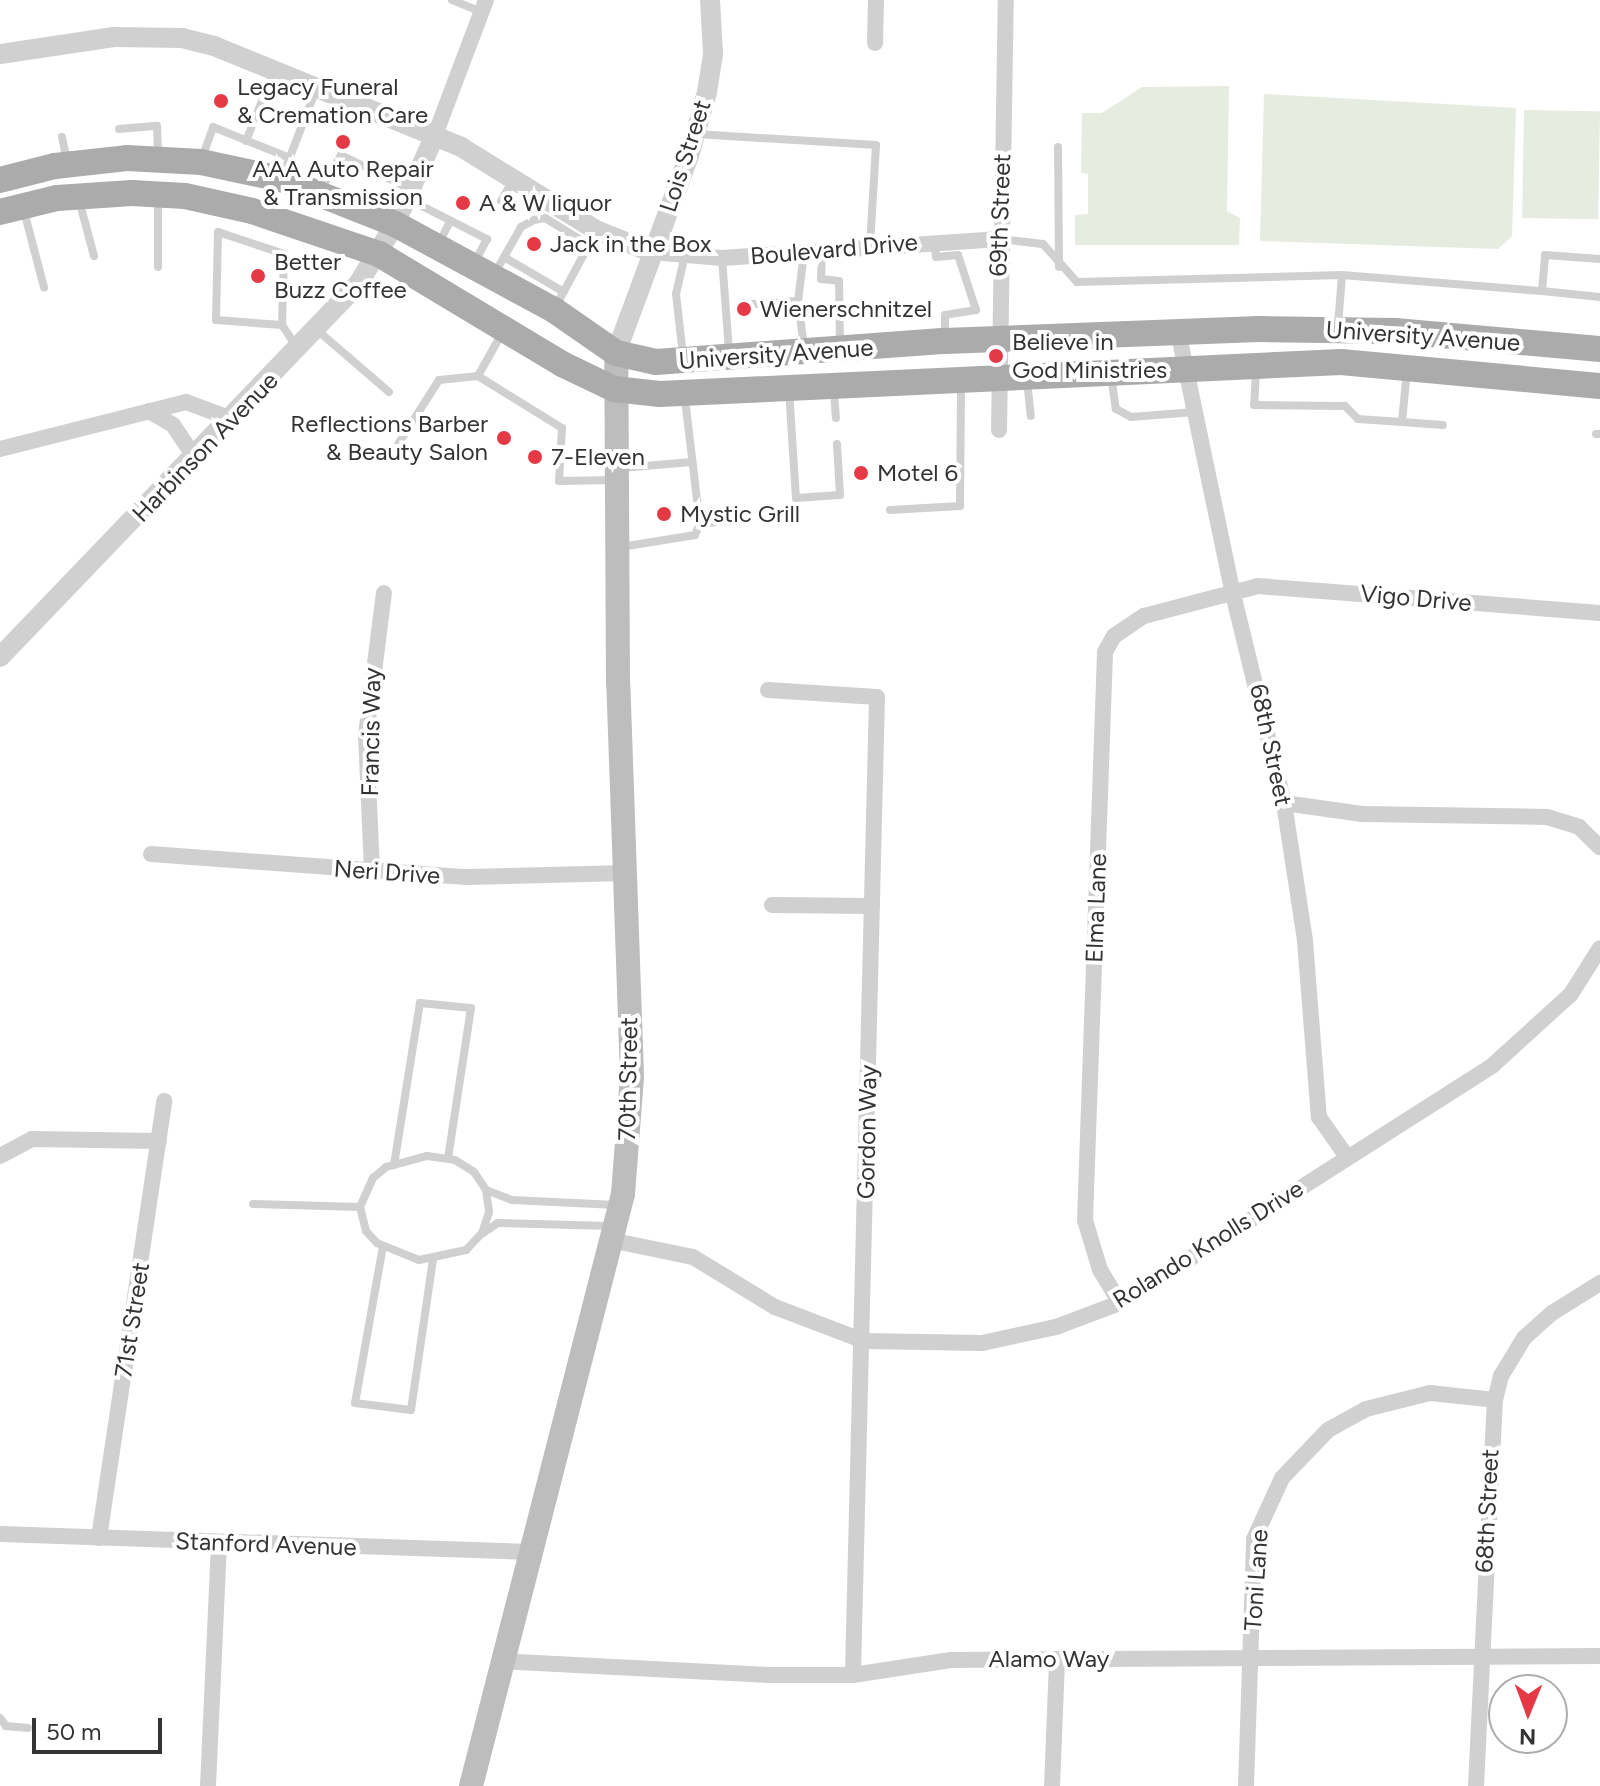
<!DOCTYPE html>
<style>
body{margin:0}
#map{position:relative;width:1600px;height:1786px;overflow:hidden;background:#fff;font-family:Figtree,sans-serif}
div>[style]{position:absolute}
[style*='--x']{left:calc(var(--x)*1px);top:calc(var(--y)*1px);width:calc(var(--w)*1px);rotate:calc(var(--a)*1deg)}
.green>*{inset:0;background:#e6ecdf;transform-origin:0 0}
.service>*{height:8px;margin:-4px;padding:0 4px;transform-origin:4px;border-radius:4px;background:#d0d0d0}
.minor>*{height:16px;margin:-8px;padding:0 8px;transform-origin:8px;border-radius:8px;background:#d0d0d0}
.tertiary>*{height:20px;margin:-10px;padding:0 10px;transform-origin:10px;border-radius:10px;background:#d0d0d0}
.secondary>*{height:24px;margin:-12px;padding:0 12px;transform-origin:12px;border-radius:12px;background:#bdbdbd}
.primary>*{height:26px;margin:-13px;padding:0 13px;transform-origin:13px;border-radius:13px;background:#ababab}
.dots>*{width:22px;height:22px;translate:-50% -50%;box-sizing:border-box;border:4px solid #fff;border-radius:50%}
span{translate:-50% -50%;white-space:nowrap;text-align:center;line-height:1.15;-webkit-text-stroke:8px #fff;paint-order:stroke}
.poi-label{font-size:24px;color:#333}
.left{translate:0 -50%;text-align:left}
.right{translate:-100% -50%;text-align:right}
.street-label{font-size:24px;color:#333}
.north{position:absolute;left:1488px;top:1674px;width:80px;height:80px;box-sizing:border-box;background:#fff;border:2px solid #adadad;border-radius:50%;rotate:181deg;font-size:22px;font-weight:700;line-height:32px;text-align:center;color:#333}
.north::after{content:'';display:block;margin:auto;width:28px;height:36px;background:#e63946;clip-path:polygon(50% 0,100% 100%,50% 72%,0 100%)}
.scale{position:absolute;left:32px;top:1718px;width:130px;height:36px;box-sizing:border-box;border:4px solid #333;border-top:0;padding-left:10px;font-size:24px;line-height:28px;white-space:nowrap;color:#333;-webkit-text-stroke:6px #fff;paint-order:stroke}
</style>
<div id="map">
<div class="green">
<div style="clip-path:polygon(1229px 86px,1227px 211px,1240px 218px,1239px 245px,1075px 245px,1075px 215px,1088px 214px,1088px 174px,1081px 173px,1082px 113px,1102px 113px,1142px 87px)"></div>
<div style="clip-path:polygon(1264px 94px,1516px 108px,1512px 236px,1498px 249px,1260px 241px)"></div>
<div style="left:1524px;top:110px;width:76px;height:108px;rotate:1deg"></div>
</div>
<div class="service">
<div style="--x:452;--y:0;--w:35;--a:22"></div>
<div style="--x:119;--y:129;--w:38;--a:-5"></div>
<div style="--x:157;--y:126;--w:29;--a:88"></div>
<div style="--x:696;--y:134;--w:180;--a:3.5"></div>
<div style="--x:876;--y:145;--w:102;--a:93.4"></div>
<div style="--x:62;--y:137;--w:24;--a:78"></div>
<div style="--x:246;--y:141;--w:75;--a:-68.2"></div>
<div style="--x:1058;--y:147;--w:120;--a:89.5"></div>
<div style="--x:202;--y:158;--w:33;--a:-70"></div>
<div style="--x:213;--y:127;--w:83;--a:21.9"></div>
<div style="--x:283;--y:175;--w:94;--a:-68.9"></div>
<div style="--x:320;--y:191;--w:42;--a:-59.7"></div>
<div style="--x:341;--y:155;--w:77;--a:26.2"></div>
<div style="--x:408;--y:199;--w:89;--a:26.9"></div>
<div style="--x:487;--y:239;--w:26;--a:118"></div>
<div style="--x:79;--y:200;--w:58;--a:75"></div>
<div style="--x:501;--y:201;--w:22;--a:-60"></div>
<div style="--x:24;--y:211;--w:79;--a:75.3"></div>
<div style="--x:1000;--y:239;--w:43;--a:6.6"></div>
<div style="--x:1043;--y:244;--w:51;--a:48.2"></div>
<div style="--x:1077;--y:282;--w:265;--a:-1.5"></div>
<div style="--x:1342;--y:275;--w:201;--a:4.6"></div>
<div style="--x:1542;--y:291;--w:36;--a:-85"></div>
<div style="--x:1545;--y:255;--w:55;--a:4.2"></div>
<div style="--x:934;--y:242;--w:15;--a:82"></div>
<div style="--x:936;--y:257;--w:22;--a:-5"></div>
<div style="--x:958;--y:255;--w:58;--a:71.9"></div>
<div style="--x:976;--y:310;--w:31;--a:171"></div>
<div style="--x:945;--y:315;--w:21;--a:90"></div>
<div style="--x:438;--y:245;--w:27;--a:-63"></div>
<div style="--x:822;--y:251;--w:28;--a:92"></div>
<div style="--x:821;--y:279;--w:18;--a:6"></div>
<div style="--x:839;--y:281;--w:64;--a:89.1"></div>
<div style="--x:804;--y:253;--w:48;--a:97.1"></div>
<div style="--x:798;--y:301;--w:46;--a:82.6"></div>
<div style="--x:504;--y:257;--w:69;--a:30.3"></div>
<div style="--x:722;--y:258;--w:94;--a:85.7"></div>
<div style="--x:158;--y:267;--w:67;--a:-90"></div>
<div style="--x:495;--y:273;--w:53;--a:-60.5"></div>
<div style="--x:521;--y:227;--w:15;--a:-28"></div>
<div style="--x:534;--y:220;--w:11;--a:-10"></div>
<div style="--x:545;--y:218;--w:52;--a:31.5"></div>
<div style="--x:1542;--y:291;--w:58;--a:5.9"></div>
<div style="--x:752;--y:304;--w:46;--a:-3.7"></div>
<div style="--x:556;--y:306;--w:74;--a:-61.7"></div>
<div style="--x:282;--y:325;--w:66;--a:-175.7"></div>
<div style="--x:216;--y:320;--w:88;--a:-88.7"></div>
<div style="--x:218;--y:232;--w:70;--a:18.4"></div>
<div style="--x:284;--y:254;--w:71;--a:91.6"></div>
<div style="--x:282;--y:325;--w:25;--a:56"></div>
<div style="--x:1338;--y:326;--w:51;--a:-85.5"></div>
<div style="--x:317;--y:330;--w:95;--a:40.7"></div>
<div style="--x:502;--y:333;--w:49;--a:119.2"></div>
<div style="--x:478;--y:376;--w:99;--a:31.8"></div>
<div style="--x:562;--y:428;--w:53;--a:93.2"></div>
<div style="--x:559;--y:481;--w:56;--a:-1"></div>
<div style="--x:683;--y:356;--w:62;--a:-96.4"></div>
<div style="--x:676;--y:294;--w:37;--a:-77"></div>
<div style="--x:1407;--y:370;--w:52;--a:95.5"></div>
<div style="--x:1402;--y:422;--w:41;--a:4.2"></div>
<div style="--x:1256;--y:371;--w:34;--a:93"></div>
<div style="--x:1254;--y:405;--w:91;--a:0.6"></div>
<div style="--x:1345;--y:406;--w:18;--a:45"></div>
<div style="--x:1358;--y:419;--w:44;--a:3.9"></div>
<div style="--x:1111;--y:375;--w:34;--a:82"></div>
<div style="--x:1116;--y:409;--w:17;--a:28"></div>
<div style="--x:1131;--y:417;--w:64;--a:-4.5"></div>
<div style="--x:1027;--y:380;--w:36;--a:84"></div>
<div style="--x:789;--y:390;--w:108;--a:86.3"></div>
<div style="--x:796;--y:498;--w:44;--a:-3.9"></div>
<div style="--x:840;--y:495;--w:51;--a:-93.4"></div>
<div style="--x:834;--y:391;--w:27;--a:86"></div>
<div style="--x:685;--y:399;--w:126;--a:83.2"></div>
<div style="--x:700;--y:524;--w:49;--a:-7"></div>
<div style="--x:1596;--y:434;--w:4;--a:0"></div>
<div style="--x:397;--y:446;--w:78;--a:-57.5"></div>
<div style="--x:439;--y:380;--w:39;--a:-6"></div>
<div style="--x:621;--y:468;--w:71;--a:-4.8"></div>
<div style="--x:890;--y:510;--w:70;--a:-3.3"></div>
<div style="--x:960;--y:506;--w:122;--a:-89.5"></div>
<div style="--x:621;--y:547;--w:75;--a:-9.2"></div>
<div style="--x:695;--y:535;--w:12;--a:-66"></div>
<div style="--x:427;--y:1156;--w:28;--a:8"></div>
<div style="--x:455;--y:1160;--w:22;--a:32"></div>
<div style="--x:474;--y:1172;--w:22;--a:56"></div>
<div style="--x:486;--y:1190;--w:22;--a:82"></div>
<div style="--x:489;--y:1212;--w:22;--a:108"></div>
<div style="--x:482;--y:1233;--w:23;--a:133"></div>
<div style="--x:466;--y:1250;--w:48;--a:168"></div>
<div style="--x:419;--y:1260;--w:45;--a:-158"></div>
<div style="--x:377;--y:1243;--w:16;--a:-133"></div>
<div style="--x:366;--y:1231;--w:25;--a:-104"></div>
<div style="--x:360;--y:1207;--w:32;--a:-66"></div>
<div style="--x:373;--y:1178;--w:17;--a:-40"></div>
<div style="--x:386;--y:1167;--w:42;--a:-15"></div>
<div style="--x:394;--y:1165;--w:164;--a:-80.9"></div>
<div style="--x:420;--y:1003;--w:51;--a:5.6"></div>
<div style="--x:471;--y:1008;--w:152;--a:98.7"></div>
<div style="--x:486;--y:1190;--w:28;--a:21"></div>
<div style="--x:512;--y:1200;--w:104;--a:2.8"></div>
<div style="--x:253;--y:1204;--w:107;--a:1.6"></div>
<div style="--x:483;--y:1233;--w:18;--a:-34"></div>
<div style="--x:498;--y:1223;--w:112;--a:1.5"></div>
<div style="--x:383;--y:1246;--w:159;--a:100.1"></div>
<div style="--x:355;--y:1403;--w:56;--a:7.1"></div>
<div style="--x:411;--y:1410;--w:152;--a:-81.7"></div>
<div style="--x:0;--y:1718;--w:10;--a:53"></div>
<div style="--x:6;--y:1726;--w:22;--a:5"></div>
</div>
<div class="minor">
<div style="--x:875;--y:43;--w:43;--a:-88.7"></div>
<div style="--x:435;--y:135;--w:144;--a:-69.3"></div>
<div style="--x:651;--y:252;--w:71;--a:4.8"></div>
<div style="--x:722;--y:258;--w:278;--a:-3.9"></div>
<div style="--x:1178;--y:331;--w:269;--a:78.2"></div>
<div style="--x:1233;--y:594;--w:215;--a:76.3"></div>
<div style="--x:1284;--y:803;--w:140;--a:81.3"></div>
<div style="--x:1305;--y:941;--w:177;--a:85.5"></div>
<div style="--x:1319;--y:1117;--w:49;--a:55"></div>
<div style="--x:149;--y:411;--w:28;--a:30"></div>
<div style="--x:173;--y:425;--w:40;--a:56"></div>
<div style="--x:999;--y:430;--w:430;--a:-89.1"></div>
<div style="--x:0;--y:449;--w:192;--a:-14.2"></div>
<div style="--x:186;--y:402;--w:49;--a:20.3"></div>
<div style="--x:768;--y:690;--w:109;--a:3.7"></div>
<div style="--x:877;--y:697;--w:978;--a:91.41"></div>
<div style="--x:1284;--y:803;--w:79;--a:8"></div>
<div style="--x:1362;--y:814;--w:185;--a:0.9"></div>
<div style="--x:1547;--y:817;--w:34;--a:17"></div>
<div style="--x:1579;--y:827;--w:29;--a:44"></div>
<div style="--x:151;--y:854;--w:316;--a:4.2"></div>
<div style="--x:466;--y:877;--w:159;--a:-1.4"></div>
<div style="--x:372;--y:871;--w:136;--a:-92.5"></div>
<div style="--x:366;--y:735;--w:143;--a:-82.8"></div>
<div style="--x:772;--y:905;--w:100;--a:0.6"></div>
<div style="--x:0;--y:1156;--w:36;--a:-28"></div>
<div style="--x:32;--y:1139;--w:127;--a:0.9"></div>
<div style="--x:615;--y:1241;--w:80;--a:11.6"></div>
<div style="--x:693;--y:1257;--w:96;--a:31.4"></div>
<div style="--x:775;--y:1307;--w:95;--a:20.9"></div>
<div style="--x:864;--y:1341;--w:118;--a:1"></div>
<div style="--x:982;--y:1343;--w:76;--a:-12.2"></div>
<div style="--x:1056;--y:1327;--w:68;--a:-20.6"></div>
<div style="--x:1120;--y:1303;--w:442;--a:-32.5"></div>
<div style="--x:1493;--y:1065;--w:105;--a:-42.3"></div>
<div style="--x:1571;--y:994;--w:54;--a:-57.8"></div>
<div style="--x:1120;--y:1303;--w:39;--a:-121"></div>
<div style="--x:1100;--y:1270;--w:52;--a:-106.7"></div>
<div style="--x:1085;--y:1220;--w:568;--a:-87.98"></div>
<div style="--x:1105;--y:652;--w:18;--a:-61"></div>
<div style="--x:1114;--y:636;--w:36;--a:-34"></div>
<div style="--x:1144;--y:616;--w:118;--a:-14.7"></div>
<div style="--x:1258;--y:586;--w:343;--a:4.5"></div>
<div style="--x:0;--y:1534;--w:531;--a:1.94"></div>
<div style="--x:99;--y:1538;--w:442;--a:-81.5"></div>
<div style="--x:500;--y:1661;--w:268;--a:3"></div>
<div style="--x:768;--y:1675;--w:85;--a:0"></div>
<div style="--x:853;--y:1675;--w:99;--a:-8.7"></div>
<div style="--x:951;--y:1660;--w:649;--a:-0.35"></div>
<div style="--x:208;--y:1786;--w:244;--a:-87.4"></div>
<div style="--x:1052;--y:1786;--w:127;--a:-87.7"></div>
<div style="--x:1246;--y:1786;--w:247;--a:-88.1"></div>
<div style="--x:1254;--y:1539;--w:67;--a:-65.3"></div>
<div style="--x:1282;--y:1478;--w:66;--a:-46.2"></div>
<div style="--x:1328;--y:1430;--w:43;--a:-28.9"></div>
<div style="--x:1366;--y:1409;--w:66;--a:-14"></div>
<div style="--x:1430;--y:1393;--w:65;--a:6.1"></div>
<div style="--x:1476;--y:1786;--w:386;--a:-87.2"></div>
<div style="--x:1495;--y:1400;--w:25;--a:-76"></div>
<div style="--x:1501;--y:1376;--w:44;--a:-58.8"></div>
<div style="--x:1524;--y:1338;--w:38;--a:-42"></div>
<div style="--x:1552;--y:1313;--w:57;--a:-32"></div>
</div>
<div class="tertiary">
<div style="--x:0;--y:54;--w:115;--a:-8.5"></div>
<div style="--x:114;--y:37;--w:68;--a:0.8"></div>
<div style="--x:182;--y:38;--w:33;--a:14"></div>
<div style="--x:214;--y:46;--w:267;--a:22.2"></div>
<div style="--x:461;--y:147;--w:158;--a:31.6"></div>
<div style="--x:596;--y:230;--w:59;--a:21.8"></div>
<div style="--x:616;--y:353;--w:210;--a:-69.7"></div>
<div style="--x:689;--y:156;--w:66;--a:-74.3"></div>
<div style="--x:707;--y:92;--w:39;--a:-81"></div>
<div style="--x:713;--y:53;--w:53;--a:-93.2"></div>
<div style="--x:0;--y:657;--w:517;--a:-46.18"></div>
<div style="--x:358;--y:284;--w:70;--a:-58.3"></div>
<div style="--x:395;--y:224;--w:98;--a:-65.8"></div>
</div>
<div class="secondary">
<div style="--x:471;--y:1786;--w:611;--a:-75.6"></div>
<div style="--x:623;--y:1194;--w:118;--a:-85.6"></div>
<div style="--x:632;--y:1076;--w:393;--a:-92"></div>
<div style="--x:618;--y:683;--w:330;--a:-90.3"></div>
</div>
<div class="primary">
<div style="--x:0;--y:180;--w:57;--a:-14.3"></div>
<div style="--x:55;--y:166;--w:72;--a:-6.3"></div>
<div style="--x:127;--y:158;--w:74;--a:3.1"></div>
<div style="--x:201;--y:162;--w:82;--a:12"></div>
<div style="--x:281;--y:179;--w:123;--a:21.5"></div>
<div style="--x:395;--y:224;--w:181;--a:28.4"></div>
<div style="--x:554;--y:310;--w:75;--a:34.7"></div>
<div style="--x:616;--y:353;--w:41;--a:12.7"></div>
<div style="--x:656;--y:362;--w:290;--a:-4.2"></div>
<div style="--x:945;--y:341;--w:314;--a:-2.2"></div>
<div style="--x:1259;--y:329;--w:136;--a:0.8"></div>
<div style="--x:1395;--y:331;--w:206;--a:5"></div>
<div style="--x:0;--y:212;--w:59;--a:-13.8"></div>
<div style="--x:57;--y:198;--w:75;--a:-3.8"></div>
<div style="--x:132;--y:193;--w:53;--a:3.2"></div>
<div style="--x:185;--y:196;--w:69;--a:12.6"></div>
<div style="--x:252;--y:211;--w:134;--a:18.7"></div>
<div style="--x:379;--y:254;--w:214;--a:31"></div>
<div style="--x:562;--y:364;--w:58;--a:25.7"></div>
<div style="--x:614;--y:389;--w:46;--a:6.2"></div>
<div style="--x:660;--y:394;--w:682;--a:-2.69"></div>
<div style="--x:1341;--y:362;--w:260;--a:5.3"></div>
</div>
<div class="dots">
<div style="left:221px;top:101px;background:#e63946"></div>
<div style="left:343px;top:142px;background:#e63946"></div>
<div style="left:463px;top:203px;background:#e63946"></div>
<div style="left:534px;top:244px;background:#e63946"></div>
<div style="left:258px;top:276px;background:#e63946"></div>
<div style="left:744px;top:309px;background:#e63946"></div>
<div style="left:996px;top:356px;background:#e63946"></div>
<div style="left:504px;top:438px;background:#e63946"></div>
<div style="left:535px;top:457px;background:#e63946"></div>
<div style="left:861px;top:473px;background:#e63946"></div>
<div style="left:664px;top:514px;background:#e63946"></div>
</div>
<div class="poi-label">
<span class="left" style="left:237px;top:101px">Legacy Funeral<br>&amp; Cremation Care</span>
<span style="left:343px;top:183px">AAA Auto Repair<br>&amp; Transmission</span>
<span class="left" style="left:479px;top:203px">A &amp; W liquor</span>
<span class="left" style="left:550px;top:244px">Jack in the Box</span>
<span class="left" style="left:274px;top:276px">Better<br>Buzz Coffee</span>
<span class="left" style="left:760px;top:309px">Wienerschnitzel</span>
<span class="left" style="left:1012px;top:356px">Believe in<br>God Ministries</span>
<span class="right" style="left:488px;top:438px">Reflections Barber<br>&amp; Beauty Salon</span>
<span class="left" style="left:551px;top:457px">7-Eleven</span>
<span class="left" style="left:877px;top:473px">Motel 6</span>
<span class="left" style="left:680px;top:514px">Mystic Grill</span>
</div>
<div class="street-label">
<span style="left:685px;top:156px;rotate:-72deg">Lois Street</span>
<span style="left:1000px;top:215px;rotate:-88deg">69th Street</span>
<span style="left:834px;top:249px;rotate:-5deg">Boulevard Drive</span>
<span style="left:1423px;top:336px;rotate:4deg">University Avenue</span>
<span style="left:776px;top:354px;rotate:-4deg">University Avenue</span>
<span style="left:205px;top:447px;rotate:-46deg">Harbinson Avenue</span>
<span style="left:1416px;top:598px;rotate:5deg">Vigo Drive</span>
<span style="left:371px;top:732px;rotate:-89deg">Francis Way</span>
<span style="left:1271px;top:745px;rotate:78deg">68th Street</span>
<span style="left:387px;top:872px;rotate:4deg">Neri Drive</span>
<span style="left:1096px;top:908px;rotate:-88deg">Elma Lane</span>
<span style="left:628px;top:1079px;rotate:-89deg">70th Street</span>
<span style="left:867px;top:1132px;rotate:-89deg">Gordon Way</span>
<span style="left:1208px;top:1244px;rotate:-32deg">Rolando Knolls Drive</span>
<span style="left:132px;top:1320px;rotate:-81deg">71st Street</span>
<span style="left:1487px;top:1511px;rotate:-87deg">68th Street</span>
<span style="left:266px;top:1544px;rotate:2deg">Stanford Avenue</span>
<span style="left:1256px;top:1580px;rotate:-86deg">Toni Lane</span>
<span style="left:1049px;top:1659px">Alamo Way</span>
</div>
<div class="north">N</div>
<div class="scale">50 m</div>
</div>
